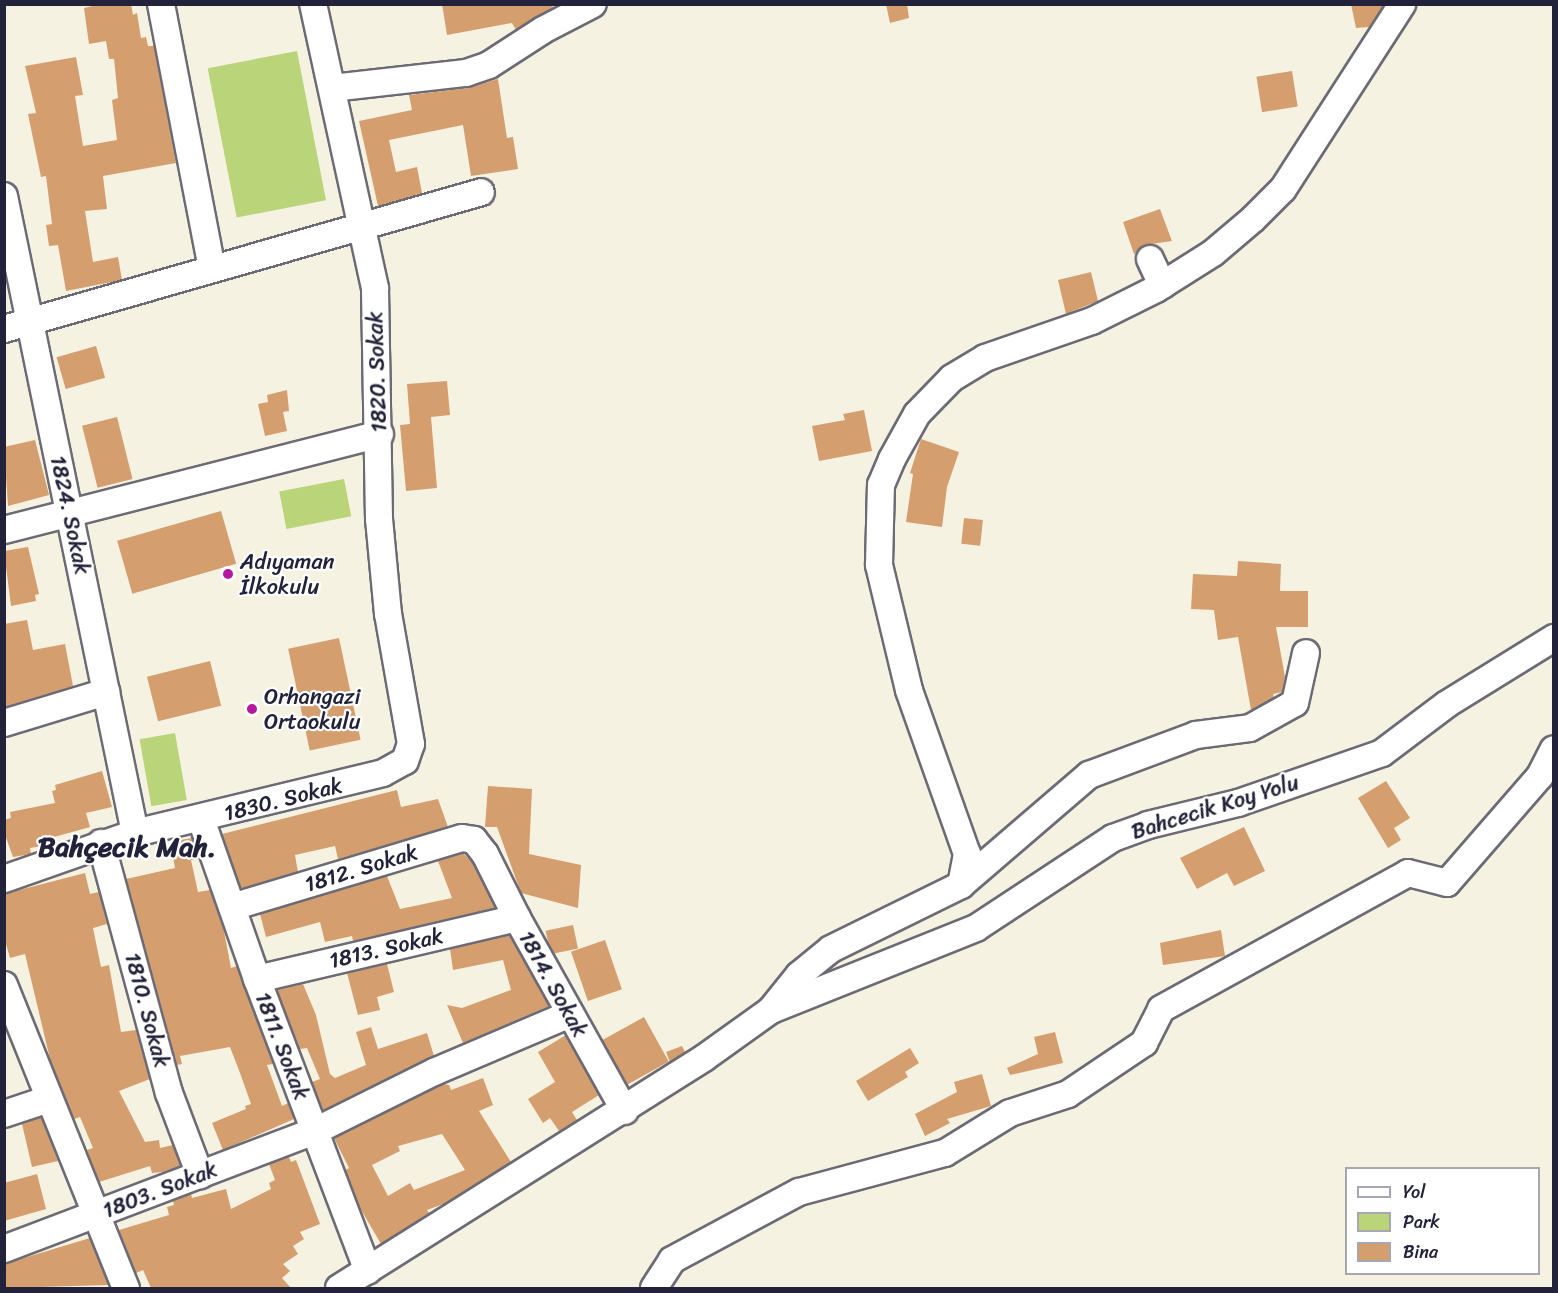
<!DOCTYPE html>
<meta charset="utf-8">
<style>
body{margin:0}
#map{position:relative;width:1558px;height:1293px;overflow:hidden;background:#f6f2e2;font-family:Sriracha,sans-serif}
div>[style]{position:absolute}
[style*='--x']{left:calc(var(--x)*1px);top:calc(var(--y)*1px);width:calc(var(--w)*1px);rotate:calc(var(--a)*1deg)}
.green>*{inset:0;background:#b9d479;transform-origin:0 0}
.building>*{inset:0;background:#d49e6e;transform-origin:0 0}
.roads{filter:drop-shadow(2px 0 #6c6b75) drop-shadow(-2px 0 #6c6b75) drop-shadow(0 2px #6c6b75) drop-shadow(0 -2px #6c6b75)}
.minor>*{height:26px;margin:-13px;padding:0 13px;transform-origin:13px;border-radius:13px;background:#fff}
.dots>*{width:16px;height:16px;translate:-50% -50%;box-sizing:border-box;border:3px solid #fff;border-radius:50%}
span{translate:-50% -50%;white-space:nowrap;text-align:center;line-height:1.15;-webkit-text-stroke:4.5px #fff;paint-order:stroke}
.street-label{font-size:22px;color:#22223b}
.poi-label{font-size:22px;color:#22223b}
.left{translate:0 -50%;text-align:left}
.district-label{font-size:28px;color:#22223b;font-weight:700}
.frame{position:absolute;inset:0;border:6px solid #22223b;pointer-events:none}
.legend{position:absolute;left:1345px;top:1167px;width:195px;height:108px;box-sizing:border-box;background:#fff;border:2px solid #a7a7b1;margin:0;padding:8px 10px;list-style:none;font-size:18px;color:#22223b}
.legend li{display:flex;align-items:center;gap:12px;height:30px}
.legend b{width:30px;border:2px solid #a7a7b1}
</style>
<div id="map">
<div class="green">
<div style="left:297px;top:51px;width:152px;height:91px;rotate:79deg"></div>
<div style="left:344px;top:479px;width:38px;height:66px;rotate:79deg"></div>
<div style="left:175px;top:733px;width:68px;height:36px;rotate:80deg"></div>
</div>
<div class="building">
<div style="clip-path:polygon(101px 4px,131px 4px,133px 15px,137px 13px,141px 38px,146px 37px,148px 46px,154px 46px,176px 163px,103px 176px,107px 209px,85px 211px,93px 262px,118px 257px,122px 280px,66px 291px,58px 245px,49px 246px,46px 225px,52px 224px,46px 176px,41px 177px,28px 114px,36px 113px,25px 66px,76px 57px,83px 95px,75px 96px,83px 146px,117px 140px,112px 100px,118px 98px,114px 59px,109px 59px,106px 41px,89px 44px,84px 8px)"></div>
<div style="clip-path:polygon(442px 4px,552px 4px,553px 8px,516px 30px,512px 23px,447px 35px)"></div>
<div style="clip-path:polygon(886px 4px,907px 4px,909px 18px,890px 23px)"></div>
<div style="clip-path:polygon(1351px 4px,1383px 4px,1383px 6px,1369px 27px,1356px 28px)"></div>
<div style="left:1292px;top:71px;width:36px;height:36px;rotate:81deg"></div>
<div style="clip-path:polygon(498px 79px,507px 138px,513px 137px,518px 169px,471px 176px,463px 125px,389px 140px,396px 172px,417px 167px,422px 193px,378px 206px,359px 121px,412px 110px,409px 95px,468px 88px)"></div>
<div style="clip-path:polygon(1160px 209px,1172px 241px,1144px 245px,1134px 254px,1123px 222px)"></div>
<div style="clip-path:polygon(1091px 272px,1098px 301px,1066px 314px,1058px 280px)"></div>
<div style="left:96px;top:346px;width:33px;height:41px;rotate:74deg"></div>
<div style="clip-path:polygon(447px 381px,450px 415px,431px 417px,437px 488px,406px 491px,400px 425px,410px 424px,407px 384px)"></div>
<div style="clip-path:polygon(287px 390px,289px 411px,283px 412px,287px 431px,265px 436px,258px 404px,268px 402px,267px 395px)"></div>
<div style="clip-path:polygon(864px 410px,872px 451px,819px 461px,812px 426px,845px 420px,843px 414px)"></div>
<div style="left:117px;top:417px;width:64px;height:36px;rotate:76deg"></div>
<div style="clip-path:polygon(921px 439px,959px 452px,947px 487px,942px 527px,906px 522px,913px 474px,910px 473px)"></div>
<div style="clip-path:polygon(35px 440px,49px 495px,8px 506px,4px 447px)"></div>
<div style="left:221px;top:511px;width:55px;height:108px;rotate:74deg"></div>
<div style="left:964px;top:518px;width:19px;height:26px;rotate:6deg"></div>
<div style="clip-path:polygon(28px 547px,39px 594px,35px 595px,36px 601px,11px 606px,4px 551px)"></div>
<div style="clip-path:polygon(1238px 561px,1281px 564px,1280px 591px,1308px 591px,1308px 627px,1276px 627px,1285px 677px,1282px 692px,1273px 694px,1274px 698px,1251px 710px,1238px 637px,1218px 640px,1214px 610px,1191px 609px,1193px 574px,1237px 576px)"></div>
<div style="clip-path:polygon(27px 620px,33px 650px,65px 644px,73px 686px,4px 707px,4px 624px)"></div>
<div style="left:339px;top:638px;width:104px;height:52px;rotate:78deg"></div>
<div style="left:210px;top:661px;width:46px;height:65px;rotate:76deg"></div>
<div style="clip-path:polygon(102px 771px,112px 807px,86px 813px,90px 827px,40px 841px,42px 846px,30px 848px,31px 854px,13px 857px,4px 832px,4px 820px,11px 818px,10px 812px,55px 803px,52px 791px,56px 790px,55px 785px)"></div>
<div style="clip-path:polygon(1386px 781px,1410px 818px,1394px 828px,1401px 840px,1388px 848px,1358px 798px)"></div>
<div style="clip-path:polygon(488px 786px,532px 789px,529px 854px,581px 865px,578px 908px,521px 893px,497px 827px,485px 827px)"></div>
<div style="clip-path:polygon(397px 790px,401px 807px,438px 799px,448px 827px,338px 859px,335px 846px,295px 855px,298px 872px,241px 889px,222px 834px)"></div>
<div style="clip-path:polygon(1244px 827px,1265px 871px,1234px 886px,1227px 873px,1197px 889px,1180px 858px)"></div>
<div style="clip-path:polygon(192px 838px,199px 859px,191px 860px,198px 892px,210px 890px,224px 931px,231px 968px,237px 966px,273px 1064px,267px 1065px,282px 1106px,288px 1103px,294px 1119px,223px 1150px,212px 1123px,246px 1109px,245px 1106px,251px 1104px,240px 1073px,230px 1047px,180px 1056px,182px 1064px,177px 1065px,126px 879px,175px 868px,170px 842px)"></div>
<div style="clip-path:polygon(463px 853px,472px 862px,495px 908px,353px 941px,352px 936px,325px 942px,320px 922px,266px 937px,260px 914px,387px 876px,400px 909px,452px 898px,438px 861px)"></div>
<div style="clip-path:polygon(85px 873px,90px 894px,99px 892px,107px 924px,93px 928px,101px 967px,109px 965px,121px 1032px,136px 1030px,150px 1079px,119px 1091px,145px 1142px,159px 1140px,160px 1148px,173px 1145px,181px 1166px,163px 1172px,152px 1173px,150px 1166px,99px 1182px,87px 1150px,93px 1148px,80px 1117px,74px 1119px,50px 1059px,25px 954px,10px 958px,4px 937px,4px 894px)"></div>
<div style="left:573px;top:925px;width:24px;height:28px;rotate:78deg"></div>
<div style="clip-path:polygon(1221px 930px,1225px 956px,1163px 965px,1160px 943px)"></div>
<div style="clip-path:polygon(509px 935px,549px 1006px,463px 1043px,447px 1005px,462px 1008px,511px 990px,503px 960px,453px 970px,450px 949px)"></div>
<div style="left:605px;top:940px;width:52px;height:36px;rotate:71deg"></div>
<div style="clip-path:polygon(387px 964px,394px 992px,377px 997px,380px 1010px,358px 1015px,347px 973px)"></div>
<div style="clip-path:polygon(303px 984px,316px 1015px,330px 1074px,335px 1078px,366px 1065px,356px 1032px,371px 1027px,378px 1049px,427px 1033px,434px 1056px,323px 1110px,312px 1082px,320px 1079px,307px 1048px,300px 1049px,277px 990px)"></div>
<div style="left:644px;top:1017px;width:51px;height:48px;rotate:61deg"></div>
<div style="clip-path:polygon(1055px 1032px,1063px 1063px,1010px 1075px,1007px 1068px,1038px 1054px,1034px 1037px)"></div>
<div style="clip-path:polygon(566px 1035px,599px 1095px,572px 1112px,577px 1120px,559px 1131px,550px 1118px,543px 1123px,528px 1099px,555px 1082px,538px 1052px)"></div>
<div style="clip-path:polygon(682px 1046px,685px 1052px,670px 1062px,666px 1052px)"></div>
<div style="clip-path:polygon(910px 1048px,919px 1063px,905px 1072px,908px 1077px,868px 1101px,856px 1081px)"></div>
<div style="clip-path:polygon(982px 1074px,991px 1106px,947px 1119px,950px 1123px,925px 1136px,915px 1114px,957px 1092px,954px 1082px)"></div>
<div style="clip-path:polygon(evenodd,483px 1078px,493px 1105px,479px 1111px,511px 1162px,446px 1203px,427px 1210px,429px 1213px,381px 1244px,360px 1208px,345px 1170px,349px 1168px,334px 1138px,443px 1084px,449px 1085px,451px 1090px,483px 1078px,442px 1134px,465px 1170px,414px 1190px,410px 1183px,388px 1196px,372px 1165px,400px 1151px,398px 1146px,442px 1134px)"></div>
<div style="clip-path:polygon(41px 1117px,58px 1161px,32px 1167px,22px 1124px)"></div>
<div style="clip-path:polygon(289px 1157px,291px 1162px,296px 1160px,320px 1224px,300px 1232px,304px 1239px,293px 1246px,298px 1254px,283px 1264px,290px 1271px,282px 1278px,291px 1288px,151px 1288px,143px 1270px,136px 1273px,119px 1230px,169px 1215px,167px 1207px,174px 1205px,173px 1201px,191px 1194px,192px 1198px,226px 1189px,231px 1209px,271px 1189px,269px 1183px,275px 1180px,269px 1164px)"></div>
<div style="clip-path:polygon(37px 1174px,46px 1209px,4px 1221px,4px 1183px)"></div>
<div style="clip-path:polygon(90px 1238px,109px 1285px,4px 1288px,4px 1264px)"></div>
</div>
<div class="roads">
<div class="minor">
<div style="--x:161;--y:4;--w:269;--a:79.1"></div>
<div style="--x:332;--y:88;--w:135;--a:-6.4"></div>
<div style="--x:466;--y:73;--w:24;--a:-19"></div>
<div style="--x:489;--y:65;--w:64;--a:-32.9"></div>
<div style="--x:543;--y:30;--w:56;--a:-27.5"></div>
<div style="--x:4;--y:196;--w:650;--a:78.38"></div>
<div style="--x:1150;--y:259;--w:29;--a:65"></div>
<div style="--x:4;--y:329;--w:496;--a:-16"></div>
<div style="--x:4;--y:530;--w:388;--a:-14.3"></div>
<div style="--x:4;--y:723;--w:107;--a:-16.9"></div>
<div style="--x:201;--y:819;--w:170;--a:70.7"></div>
<div style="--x:257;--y:979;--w:312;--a:69.2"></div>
<div style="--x:101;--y:843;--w:259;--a:74.8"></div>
<div style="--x:169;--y:1093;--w:88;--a:69.3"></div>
<div style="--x:4;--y:879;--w:139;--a:-19.3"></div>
<div style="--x:135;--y:833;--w:255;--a:-13.6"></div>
<div style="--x:383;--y:773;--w:25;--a:-29"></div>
<div style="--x:405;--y:761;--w:18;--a:-71"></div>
<div style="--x:411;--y:744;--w:132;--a:-100"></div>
<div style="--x:388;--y:614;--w:95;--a:-95.4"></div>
<div style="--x:379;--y:519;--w:231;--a:-91"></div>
<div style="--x:375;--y:288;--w:291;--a:-102.3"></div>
<div style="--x:961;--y:885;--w:32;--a:-79"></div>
<div style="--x:967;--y:854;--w:174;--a:-109.5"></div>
<div style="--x:909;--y:690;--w:129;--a:-103.5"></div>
<div style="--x:879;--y:565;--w:80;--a:-88.6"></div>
<div style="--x:881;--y:485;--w:28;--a:-67"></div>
<div style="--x:892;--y:459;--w:51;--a:-60.9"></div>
<div style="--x:917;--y:414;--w:50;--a:-45.8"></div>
<div style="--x:952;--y:378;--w:39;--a:-31"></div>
<div style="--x:985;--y:358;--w:113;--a:-19.1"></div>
<div style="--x:1092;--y:321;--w:72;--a:-26.6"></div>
<div style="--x:1156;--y:289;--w:67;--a:-32.3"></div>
<div style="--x:1213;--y:253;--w:52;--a:-40.4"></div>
<div style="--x:1253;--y:219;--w:42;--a:-45"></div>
<div style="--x:1283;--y:189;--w:220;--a:-57.2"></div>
<div style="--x:232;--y:907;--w:240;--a:-16.7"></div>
<div style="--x:462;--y:838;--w:12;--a:9"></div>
<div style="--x:474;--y:840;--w:18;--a:52"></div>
<div style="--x:485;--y:854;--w:72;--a:63.4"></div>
<div style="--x:517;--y:918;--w:221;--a:60.8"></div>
<div style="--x:257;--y:979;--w:267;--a:-13.2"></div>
<div style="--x:4;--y:985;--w:327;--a:68.1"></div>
<div style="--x:771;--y:1010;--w:221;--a:-21.8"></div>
<div style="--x:976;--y:928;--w:164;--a:-33.3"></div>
<div style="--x:1113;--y:838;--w:37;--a:-20"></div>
<div style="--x:1148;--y:825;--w:93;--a:-13.7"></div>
<div style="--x:1238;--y:803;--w:152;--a:-19.1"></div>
<div style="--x:1382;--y:753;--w:81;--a:-37"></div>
<div style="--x:1447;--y:704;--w:126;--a:-31.7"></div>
<div style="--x:4;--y:1114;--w:47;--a:-18.4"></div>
<div style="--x:4;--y:1249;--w:333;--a:-20.8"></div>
<div style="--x:315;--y:1131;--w:133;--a:-26.4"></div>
<div style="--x:434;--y:1072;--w:148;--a:-23.1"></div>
<div style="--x:339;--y:1288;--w:431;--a:-32.2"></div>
<div style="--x:704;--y:1058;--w:82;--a:-35.6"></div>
<div style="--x:771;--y:1010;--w:45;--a:-51.3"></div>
<div style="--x:799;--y:975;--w:41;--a:-39.1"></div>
<div style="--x:831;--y:949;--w:145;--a:-26.2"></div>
<div style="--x:961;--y:885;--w:169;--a:-40.7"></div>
<div style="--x:1089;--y:775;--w:114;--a:-20.5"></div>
<div style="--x:1196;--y:735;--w:54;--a:-7.4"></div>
<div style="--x:1250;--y:728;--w:51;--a:-29.1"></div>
<div style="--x:1295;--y:703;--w:51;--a:-77.6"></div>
<div style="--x:654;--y:1288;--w:33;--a:-57"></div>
<div style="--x:672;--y:1260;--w:144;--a:-28.2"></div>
<div style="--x:799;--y:1192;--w:151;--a:-15"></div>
<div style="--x:945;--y:1153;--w:76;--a:-31.6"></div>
<div style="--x:1010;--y:1113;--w:61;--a:-18.1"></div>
<div style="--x:1068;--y:1094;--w:92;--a:-33.9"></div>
<div style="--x:1144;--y:1043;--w:38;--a:-63"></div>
<div style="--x:1161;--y:1009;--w:282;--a:-28.8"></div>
<div style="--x:1408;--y:873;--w:40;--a:14.4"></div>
<div style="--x:1447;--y:883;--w:142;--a:-49"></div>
<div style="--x:1540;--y:776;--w:30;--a:-63"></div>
</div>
</div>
<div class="dots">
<div style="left:228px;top:574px;background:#b5179e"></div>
<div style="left:252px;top:709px;background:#b5179e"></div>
</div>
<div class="street-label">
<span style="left:377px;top:372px;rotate:-92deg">1820. Sokak</span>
<span style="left:70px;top:515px;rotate:78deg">1824. Sokak</span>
<span style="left:283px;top:799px;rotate:-14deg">1830. Sokak</span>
<span style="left:1215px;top:807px;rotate:-17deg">Bahcecik Koy Yolu</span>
<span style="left:361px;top:868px;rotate:-17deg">1812. Sokak</span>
<span style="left:386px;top:948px;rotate:-13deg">1813. Sokak</span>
<span style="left:553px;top:984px;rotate:61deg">1814. Sokak</span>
<span style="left:147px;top:1010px;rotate:75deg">1810. Sokak</span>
<span style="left:282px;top:1046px;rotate:69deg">1811. Sokak</span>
<span style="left:160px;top:1190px;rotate:-21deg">1803. Sokak</span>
</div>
<div class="poi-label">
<span class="left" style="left:240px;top:574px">Adıyaman<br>İlkokulu</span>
<span class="left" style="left:264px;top:709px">Orhangazi<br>Ortaokulu</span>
</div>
<div class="district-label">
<span style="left:127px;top:847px">Bahçecik Mah.</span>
</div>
<div class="frame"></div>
<ul class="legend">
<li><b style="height:8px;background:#fff"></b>Yol</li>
<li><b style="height:16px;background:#b9d479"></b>Park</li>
<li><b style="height:16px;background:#d49e6e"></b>Bina</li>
</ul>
</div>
